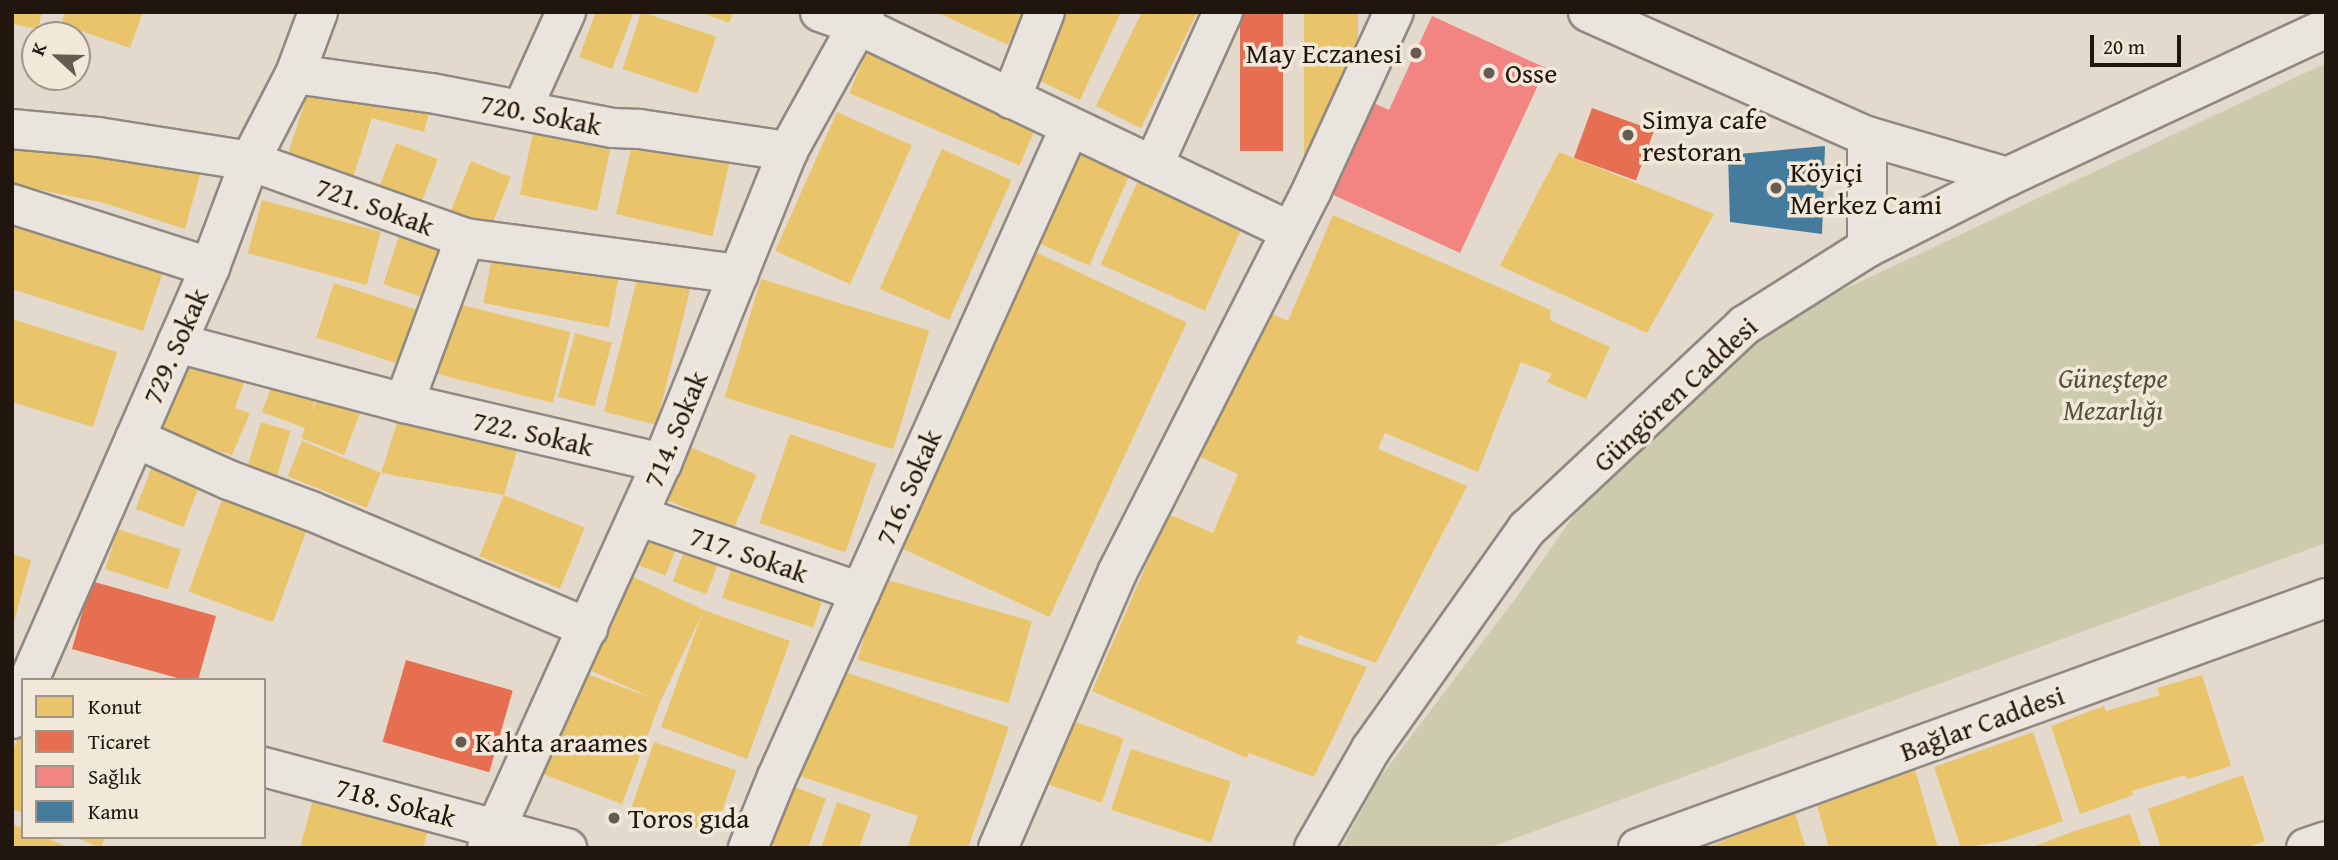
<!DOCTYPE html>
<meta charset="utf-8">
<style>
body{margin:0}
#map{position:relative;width:2338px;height:860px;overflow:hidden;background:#e3dacd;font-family:"Gentium Book Plus",serif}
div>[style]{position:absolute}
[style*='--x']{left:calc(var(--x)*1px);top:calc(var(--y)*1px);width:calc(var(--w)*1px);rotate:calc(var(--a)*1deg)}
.green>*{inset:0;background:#cdcbad}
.homes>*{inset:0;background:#e9c46a;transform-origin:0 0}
.shops>*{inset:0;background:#e76f51;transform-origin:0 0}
.health>*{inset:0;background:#f28482}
.public>*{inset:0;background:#457b9d}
.roads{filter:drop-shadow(2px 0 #908981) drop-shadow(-2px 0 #908981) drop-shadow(0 2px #908981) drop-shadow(0 -2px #908981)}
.minor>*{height:38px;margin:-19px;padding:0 19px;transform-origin:19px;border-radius:19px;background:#e9e4de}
.dots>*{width:19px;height:19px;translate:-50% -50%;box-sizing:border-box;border:4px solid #f2e8d9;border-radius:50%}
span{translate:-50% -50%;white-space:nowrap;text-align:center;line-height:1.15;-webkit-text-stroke:7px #f2e8d9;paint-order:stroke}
.poi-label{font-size:28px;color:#21160d}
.right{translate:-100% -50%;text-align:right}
.left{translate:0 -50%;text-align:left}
.street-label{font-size:28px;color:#21160d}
.park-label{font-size:28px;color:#57513c;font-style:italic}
.frame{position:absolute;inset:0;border:14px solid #21160d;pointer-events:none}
.legend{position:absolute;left:21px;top:678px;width:245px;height:161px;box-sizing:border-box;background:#f2e8d9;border:2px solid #9e9487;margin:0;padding:9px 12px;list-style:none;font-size:21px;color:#21160d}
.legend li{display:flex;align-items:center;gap:14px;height:35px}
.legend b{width:35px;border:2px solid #9e9487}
.north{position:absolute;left:21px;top:21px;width:70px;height:70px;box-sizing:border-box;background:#f2e8d9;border:2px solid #9e9487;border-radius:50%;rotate:292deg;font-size:19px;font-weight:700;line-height:28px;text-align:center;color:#21160d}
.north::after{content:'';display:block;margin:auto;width:24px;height:32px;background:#655b50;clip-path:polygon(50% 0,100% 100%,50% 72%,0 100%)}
.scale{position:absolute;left:2090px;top:35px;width:91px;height:32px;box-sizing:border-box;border:4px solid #21160d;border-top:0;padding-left:9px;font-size:21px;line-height:24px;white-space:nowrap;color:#21160d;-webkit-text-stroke:5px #f2e8d9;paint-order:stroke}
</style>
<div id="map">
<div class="green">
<div style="clip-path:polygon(2326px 63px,2326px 543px,1488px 848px,1341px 848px,1378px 780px,1518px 595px,1607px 468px,1723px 346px)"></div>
</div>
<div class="homes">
<div style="clip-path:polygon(12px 12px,42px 12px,38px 29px,12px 24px)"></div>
<div style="clip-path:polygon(65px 12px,143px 12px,130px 48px,61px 24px)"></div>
<div style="clip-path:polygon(596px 12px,633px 14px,612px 69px,579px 57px)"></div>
<div style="left:641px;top:12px;width:79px;height:60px;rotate:18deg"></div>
<div style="clip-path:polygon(701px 12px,733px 12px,729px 23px)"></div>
<div style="clip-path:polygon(936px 12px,1023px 12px,1008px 45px)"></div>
<div style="clip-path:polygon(1053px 12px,1121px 12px,1080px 100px,1024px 73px)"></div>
<div style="clip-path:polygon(1142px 12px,1197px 13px,1141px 128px,1096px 106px)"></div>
<div style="left:1304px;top:12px;width:54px;height:173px"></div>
<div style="left:868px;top:49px;width:185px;height:48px;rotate:23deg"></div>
<div style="clip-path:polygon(312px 80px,432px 102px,424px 132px,372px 118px,351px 184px,285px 163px)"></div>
<div style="left:837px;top:112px;width:82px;height:152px;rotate:24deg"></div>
<div style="left:535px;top:123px;width:79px;height:73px;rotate:12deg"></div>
<div style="left:634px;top:136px;width:99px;height:80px;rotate:13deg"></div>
<div style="clip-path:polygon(12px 138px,202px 168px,185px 229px,104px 203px,12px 184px)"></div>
<div style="left:396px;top:143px;width:45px;height:54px;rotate:21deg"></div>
<div style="left:1077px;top:143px;width:61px;height:107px;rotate:24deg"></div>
<div style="left:942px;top:149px;width:76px;height:153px;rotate:24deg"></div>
<div style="clip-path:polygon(1559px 152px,1714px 214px,1647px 333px,1500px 266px)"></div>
<div style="left:471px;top:161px;width:43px;height:55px;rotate:22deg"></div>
<div style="left:1141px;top:174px;width:114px;height:99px;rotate:24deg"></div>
<div style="left:262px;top:200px;width:123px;height:55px;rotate:15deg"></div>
<div style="clip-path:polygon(1333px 215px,1551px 310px,1550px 320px,1610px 347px,1586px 399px,1547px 382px,1552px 374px,1521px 362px,1478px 472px,1385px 433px,1378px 449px,1467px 486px,1376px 663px,1299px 635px,1296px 643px,1367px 667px,1314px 777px,1249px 753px,1247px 758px,1092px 691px,1168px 514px,1213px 533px,1238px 474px,1198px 456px,1262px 310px,1288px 321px)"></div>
<div style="clip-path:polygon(12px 222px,164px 269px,143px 331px,12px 289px)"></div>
<div style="left:401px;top:230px;width:42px;height:57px;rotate:18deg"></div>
<div style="left:494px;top:248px;width:128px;height:56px;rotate:11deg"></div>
<div style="left:1029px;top:249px;width:174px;height:325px;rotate:25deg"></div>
<div style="left:639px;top:271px;width:54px;height:145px;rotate:14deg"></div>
<div style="left:761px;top:279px;width:176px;height:124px;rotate:17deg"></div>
<div style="left:334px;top:283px;width:86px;height:57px;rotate:18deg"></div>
<div style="left:454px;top:303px;width:120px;height:73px;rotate:14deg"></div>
<div style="clip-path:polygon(12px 319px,117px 352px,93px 427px,12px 402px)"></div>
<div style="left:575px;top:333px;width:38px;height:66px;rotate:15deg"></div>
<div style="clip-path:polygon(192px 359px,246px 377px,235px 408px,250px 413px,232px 455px,154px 431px,172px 387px)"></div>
<div style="clip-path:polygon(276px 374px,318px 389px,310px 416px,322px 386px,364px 403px,344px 455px,301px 438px,305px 428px,262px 412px)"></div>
<div style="clip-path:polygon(401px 411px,519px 444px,504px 495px,381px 473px)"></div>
<div style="left:261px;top:422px;width:31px;height:46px;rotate:17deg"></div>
<div style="left:790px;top:434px;width:91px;height:94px;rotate:19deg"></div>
<div style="left:302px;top:441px;width:85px;height:38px;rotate:22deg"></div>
<div style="left:681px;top:443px;width:82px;height:58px;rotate:23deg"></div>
<div style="left:153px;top:464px;width:51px;height:48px;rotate:21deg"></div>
<div style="left:225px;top:491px;width:90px;height:107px;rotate:20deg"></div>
<div style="left:504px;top:495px;width:87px;height:66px;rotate:22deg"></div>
<div style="left:642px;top:528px;width:39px;height:36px;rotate:21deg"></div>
<div style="left:118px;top:529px;width:66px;height:42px;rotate:18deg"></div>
<div style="left:687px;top:544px;width:36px;height:40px;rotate:21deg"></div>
<div style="clip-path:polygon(12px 554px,31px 560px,13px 625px,12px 625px)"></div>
<div style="left:735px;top:558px;width:96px;height:42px;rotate:18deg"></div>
<div style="clip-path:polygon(625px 573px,704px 610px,790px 641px,747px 759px,661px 727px,702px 614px,660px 702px,622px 804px,543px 774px,582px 672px,654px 699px,581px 666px)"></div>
<div style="left:881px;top:578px;width:157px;height:85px;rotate:16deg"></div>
<div style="clip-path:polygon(833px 668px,1009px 727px,968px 848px,907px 848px,918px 816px,797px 775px)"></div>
<div style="clip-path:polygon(2202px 675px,2231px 766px,2187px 779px,2185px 775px,2132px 791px,2133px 795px,2080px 814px,2051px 726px,2104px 706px,2106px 711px,2160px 695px,2157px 688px)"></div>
<div style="left:1067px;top:719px;width:60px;height:68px;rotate:19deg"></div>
<div style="clip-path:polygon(23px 727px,23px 813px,12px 809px,12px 752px)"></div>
<div style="clip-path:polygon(2033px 732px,2063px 821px,2004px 841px,1961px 848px,1934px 767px)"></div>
<div style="left:654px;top:742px;width:87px;height:68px;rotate:19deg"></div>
<div style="left:1131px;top:749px;width:105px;height:64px;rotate:18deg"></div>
<div style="clip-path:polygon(1915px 770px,1938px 848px,1829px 848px,1817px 805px)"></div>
<div style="clip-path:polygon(2243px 775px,2265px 841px,2245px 848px,2161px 848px,2148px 809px)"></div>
<div style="clip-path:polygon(787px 784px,826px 799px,808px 848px,782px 848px,765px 842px)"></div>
<div style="clip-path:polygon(315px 792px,430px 823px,423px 848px,300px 848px)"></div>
<div style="clip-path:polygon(837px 802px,871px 814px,859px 848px,821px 848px)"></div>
<div style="clip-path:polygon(1795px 813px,1806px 848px,1706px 848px,1740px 834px)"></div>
<div style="clip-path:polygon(2130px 814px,2142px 848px,2030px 848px,2074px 831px)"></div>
<div style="clip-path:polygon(12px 824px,23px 828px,23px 837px,44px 837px,70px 848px,12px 848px)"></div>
<div style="clip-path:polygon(75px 837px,105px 837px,101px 848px)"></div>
</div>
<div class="shops">
<div style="left:1240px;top:12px;width:43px;height:139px"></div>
<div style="left:1592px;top:108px;width:66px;height:53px;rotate:20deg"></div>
<div style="clip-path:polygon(91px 581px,216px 616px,198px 680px,185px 680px,72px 649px)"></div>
<div style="left:406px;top:660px;width:111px;height:85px;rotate:16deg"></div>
</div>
<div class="health">
<div style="clip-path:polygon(1432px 16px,1546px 68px,1460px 253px,1327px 192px,1369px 101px,1389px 110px)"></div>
</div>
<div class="public">
<div style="clip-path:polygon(1825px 146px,1822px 234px,1730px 222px,1728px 155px)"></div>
</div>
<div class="roads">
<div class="minor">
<div style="--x:820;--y:12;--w:42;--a:19.3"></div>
<div style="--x:860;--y:26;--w:476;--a:25.5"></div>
<div style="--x:1588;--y:12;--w:305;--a:24"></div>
<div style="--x:1867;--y:136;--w:146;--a:16.3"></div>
<div style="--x:295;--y:74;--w:137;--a:8"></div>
<div style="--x:431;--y:93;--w:185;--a:10.9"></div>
<div style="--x:613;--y:128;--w:27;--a:2"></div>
<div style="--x:640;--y:129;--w:150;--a:8.5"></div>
<div style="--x:1011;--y:99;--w:93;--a:-68.7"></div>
<div style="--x:522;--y:109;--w:107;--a:-65.6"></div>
<div style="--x:12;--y:129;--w:86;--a:5.3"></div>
<div style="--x:98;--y:137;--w:154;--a:9"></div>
<div style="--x:250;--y:161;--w:228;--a:19.7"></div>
<div style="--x:465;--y:238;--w:276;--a:7.5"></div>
<div style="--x:1153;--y:166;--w:169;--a:-65.6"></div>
<div style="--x:12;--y:204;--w:208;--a:17.7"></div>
<div style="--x:1867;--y:248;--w:112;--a:-90"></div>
<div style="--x:177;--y:343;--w:235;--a:14.8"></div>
<div style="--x:404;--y:403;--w:265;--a:13.1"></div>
<div style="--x:404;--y:403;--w:176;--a:-69.7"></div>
<div style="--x:135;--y:438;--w:103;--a:24.1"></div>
<div style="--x:229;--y:480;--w:88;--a:20.7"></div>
<div style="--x:311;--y:511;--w:301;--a:22.9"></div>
<div style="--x:638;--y:516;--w:235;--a:18.9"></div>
<div style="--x:29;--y:680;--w:451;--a:-66.3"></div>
<div style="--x:210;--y:267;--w:113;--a:-69.3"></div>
<div style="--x:250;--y:161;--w:98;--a:-62.7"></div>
<div style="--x:295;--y:74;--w:66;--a:-69.6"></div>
<div style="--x:12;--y:719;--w:26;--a:-65"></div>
<div style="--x:264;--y:767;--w:314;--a:15"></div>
<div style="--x:487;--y:848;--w:423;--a:-65.6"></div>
<div style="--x:662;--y:463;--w:336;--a:-68"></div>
<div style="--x:788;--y:151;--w:159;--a:-61"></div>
<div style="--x:748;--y:848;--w:74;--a:-67.9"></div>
<div style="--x:776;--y:779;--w:715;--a:-65.73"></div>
<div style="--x:998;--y:848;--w:302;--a:-66.6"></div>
<div style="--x:1118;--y:571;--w:428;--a:-63"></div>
<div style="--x:1312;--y:190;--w:196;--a:-65.3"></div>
<div style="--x:1314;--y:848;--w:114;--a:-60.1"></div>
<div style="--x:1371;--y:749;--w:270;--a:-54.7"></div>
<div style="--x:1527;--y:529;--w:299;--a:-43.1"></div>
<div style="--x:1745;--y:325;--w:144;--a:-32.3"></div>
<div style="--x:1867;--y:248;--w:157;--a:-26.9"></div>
<div style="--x:2007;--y:177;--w:352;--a:-25"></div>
<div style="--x:1638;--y:848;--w:732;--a:-19.97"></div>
<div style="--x:2306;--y:848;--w:21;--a:-19"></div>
</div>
</div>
<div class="dots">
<div style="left:1416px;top:53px;background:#655b50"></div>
<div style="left:1489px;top:73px;background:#655b50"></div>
<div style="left:1628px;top:135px;background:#655b50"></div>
<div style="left:1776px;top:188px;background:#655b50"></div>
<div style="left:461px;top:742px;background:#655b50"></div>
<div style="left:614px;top:818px;background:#655b50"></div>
</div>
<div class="poi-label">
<span class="right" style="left:1402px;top:53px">May Eczanesi</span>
<span class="left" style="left:1505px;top:73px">Osse</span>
<span class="left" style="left:1642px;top:135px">Simya cafe<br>restoran</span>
<span class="left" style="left:1790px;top:188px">Köyiçi<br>Merkez Cami</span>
<span class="left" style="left:475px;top:742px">Kahta araames</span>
<span class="left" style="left:628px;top:818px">Toros gıda</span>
</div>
<div class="street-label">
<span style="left:541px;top:114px;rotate:11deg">720. Sokak</span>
<span style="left:375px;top:206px;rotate:20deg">721. Sokak</span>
<span style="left:175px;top:346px;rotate:-66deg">729. Sokak</span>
<span style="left:1675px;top:394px;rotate:-43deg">Güngören Caddesi</span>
<span style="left:675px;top:429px;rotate:-67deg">714. Sokak</span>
<span style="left:533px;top:433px;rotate:13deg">722. Sokak</span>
<span style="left:908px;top:487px;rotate:-66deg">716. Sokak</span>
<span style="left:749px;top:554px;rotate:19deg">717. Sokak</span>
<span style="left:1982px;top:723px;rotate:-20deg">Bağlar Caddesi</span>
<span style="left:396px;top:802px;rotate:15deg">718. Sokak</span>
</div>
<div class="park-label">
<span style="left:2113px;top:394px">Güneştepe<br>Mezarlığı</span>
</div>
<div class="frame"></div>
<ul class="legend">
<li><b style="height:19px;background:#e9c46a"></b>Konut</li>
<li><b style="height:19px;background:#e76f51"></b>Ticaret</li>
<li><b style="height:19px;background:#f28482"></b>Sağlık</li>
<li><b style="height:19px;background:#457b9d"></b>Kamu</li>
</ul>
<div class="north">K</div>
<div class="scale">20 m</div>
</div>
